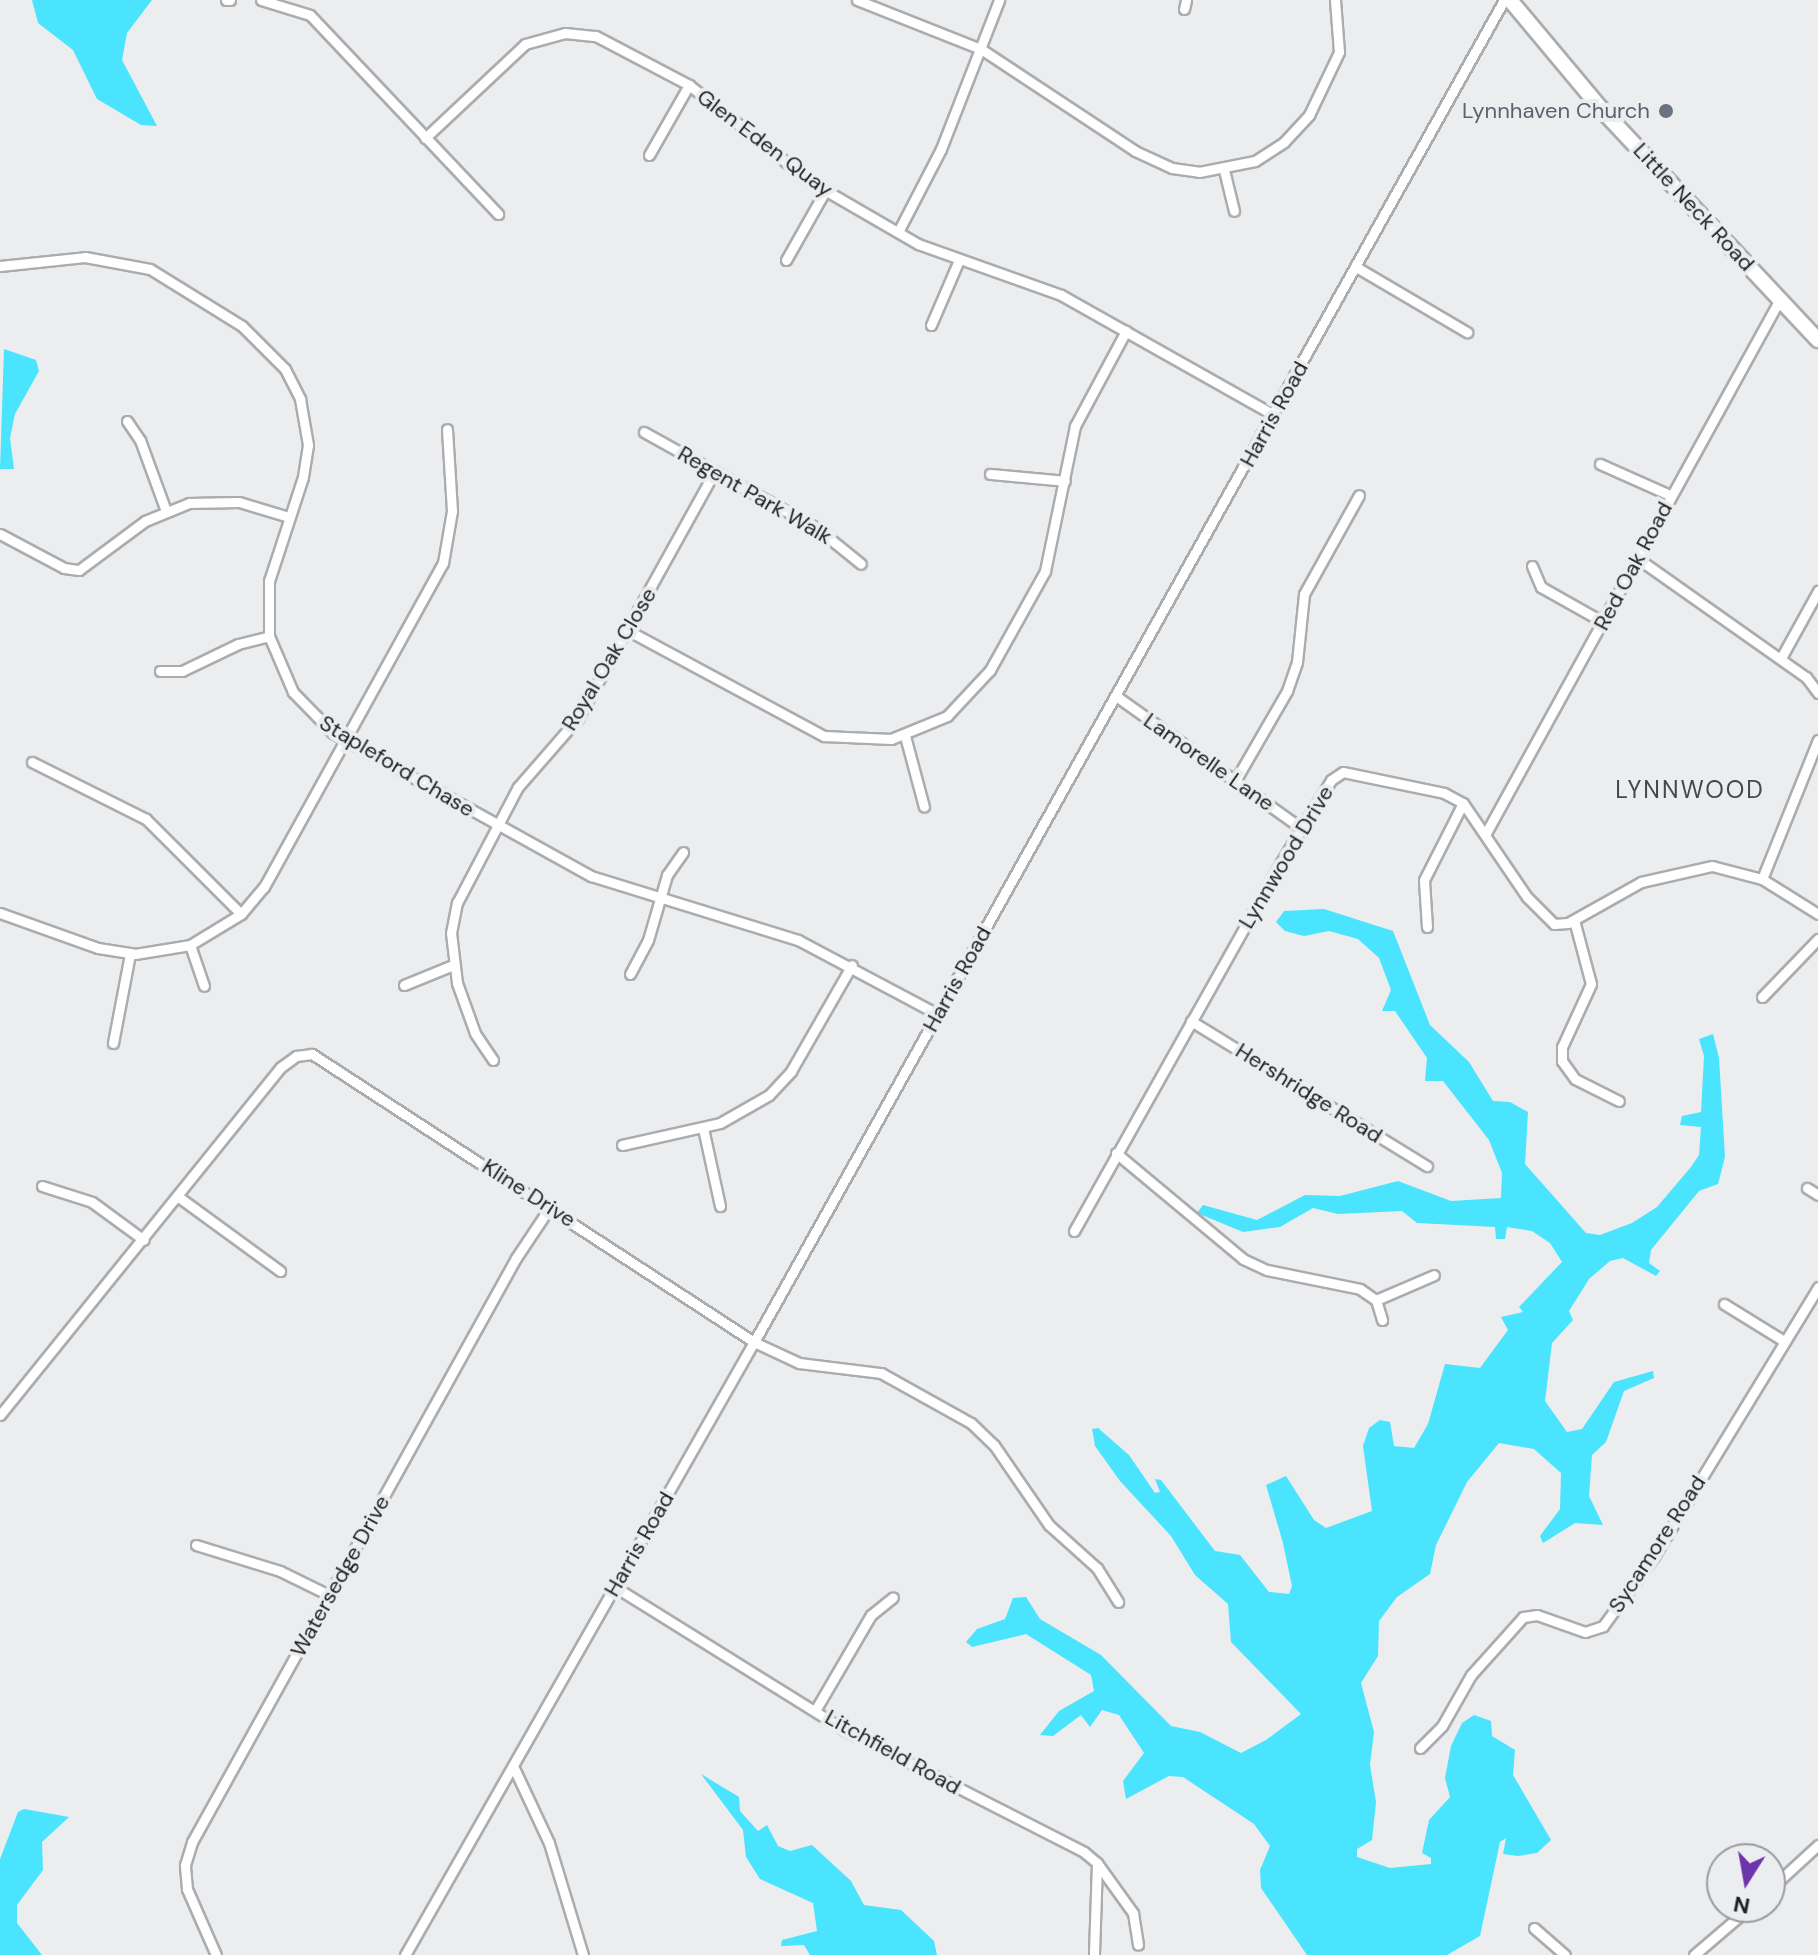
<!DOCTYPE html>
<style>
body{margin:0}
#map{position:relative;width:1818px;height:1955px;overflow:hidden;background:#ebedef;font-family:"DM Sans",sans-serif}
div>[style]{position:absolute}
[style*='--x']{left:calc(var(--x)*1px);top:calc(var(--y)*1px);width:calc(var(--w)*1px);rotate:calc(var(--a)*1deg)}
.water>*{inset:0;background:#4ae4fe}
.roads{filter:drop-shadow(2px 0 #abacae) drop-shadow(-2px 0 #abacae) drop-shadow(0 2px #abacae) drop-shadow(0 -2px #abacae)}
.street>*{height:9px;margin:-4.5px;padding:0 4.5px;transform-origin:4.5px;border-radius:4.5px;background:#fff}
.secondary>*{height:14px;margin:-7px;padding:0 7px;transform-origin:7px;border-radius:7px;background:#fff}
.dots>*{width:22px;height:22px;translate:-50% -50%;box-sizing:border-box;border:4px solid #ebedef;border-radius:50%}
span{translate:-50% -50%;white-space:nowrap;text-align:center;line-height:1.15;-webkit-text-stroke:8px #ebedef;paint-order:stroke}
.worship-label{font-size:22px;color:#5b616d}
.right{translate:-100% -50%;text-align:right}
.street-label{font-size:22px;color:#1f2021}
.neighbourhood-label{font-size:24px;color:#464749;letter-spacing:2px}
.north{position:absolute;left:1706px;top:1843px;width:80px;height:80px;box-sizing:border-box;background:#ebedef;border:2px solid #999b9d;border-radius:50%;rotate:191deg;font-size:22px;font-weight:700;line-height:32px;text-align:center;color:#1f2021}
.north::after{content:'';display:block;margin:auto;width:28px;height:36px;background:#6d35ab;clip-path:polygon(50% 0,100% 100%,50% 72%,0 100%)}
</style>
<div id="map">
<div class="water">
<div style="clip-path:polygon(32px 0,152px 0,127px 33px,122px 60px,157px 126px,141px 125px,97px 99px,73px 50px,38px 23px)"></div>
<div style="clip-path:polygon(4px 349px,36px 360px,39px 371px,15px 414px,10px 438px,14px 469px,0 469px)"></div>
<div style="clip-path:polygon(1324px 909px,1393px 931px,1430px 1025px,1469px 1062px,1493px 1101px,1510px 1102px,1528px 1112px,1525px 1164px,1586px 1233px,1600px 1235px,1632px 1223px,1657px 1207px,1691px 1167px,1699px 1155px,1701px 1127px,1680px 1125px,1682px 1116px,1701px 1112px,1704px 1056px,1699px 1039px,1713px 1034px,1719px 1058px,1725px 1157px,1718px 1184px,1699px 1191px,1651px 1250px,1649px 1263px,1660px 1271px,1656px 1276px,1623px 1258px,1610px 1261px,1589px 1279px,1569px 1311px,1573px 1320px,1552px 1343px,1545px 1401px,1567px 1432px,1582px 1429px,1614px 1382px,1653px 1371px,1654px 1378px,1624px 1391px,1606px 1442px,1592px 1455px,1589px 1496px,1603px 1525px,1575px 1523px,1543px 1543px,1540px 1536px,1560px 1509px,1561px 1473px,1534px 1449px,1499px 1443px,1467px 1482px,1436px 1545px,1430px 1574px,1397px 1597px,1379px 1621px,1378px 1656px,1361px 1683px,1374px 1732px,1370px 1765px,1376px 1802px,1372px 1840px,1357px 1849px,1357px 1857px,1390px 1868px,1431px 1864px,1431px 1858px,1422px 1853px,1429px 1820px,1450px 1797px,1445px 1778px,1451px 1746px,1462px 1723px,1474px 1715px,1491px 1721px,1492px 1736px,1515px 1750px,1513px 1775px,1551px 1840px,1537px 1853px,1518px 1856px,1503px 1854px,1506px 1838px,1500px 1842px,1480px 1936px,1447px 1955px,1307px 1955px,1261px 1888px,1260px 1870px,1270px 1846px,1254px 1824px,1183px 1777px,1169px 1776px,1126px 1799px,1123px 1781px,1144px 1753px,1119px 1715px,1102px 1710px,1090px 1727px,1081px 1715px,1053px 1736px,1040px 1735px,1059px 1711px,1094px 1691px,1091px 1675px,1026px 1634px,972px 1647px,966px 1642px,977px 1629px,1005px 1619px,1013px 1598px,1026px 1597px,1040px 1619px,1101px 1655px,1171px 1726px,1200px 1732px,1241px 1753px,1266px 1740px,1301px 1714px,1231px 1642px,1228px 1604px,1195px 1575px,1171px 1536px,1120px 1481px,1095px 1446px,1092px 1429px,1098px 1428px,1129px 1455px,1155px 1493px,1160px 1492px,1155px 1479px,1161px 1480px,1215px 1551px,1240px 1555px,1269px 1592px,1289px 1594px,1292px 1586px,1283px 1543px,1266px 1485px,1286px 1476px,1314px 1520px,1326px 1528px,1372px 1511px,1363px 1446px,1369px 1428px,1380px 1420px,1390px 1422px,1394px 1446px,1414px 1448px,1428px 1424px,1445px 1364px,1480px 1368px,1508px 1330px,1501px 1317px,1523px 1312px,1519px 1307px,1562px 1262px,1550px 1243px,1532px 1231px,1507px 1227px,1505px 1239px,1496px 1239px,1495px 1227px,1417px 1223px,1402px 1211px,1338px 1214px,1313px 1208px,1280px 1227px,1243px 1232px,1197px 1213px,1203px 1205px,1257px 1220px,1305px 1195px,1340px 1196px,1398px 1181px,1451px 1201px,1501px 1198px,1502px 1173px,1489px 1140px,1443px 1081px,1425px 1081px,1427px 1058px,1395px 1011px,1382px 1011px,1391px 990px,1379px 958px,1358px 939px,1329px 931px,1304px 936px,1285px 931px,1276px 922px,1284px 911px)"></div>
<div style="clip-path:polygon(701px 1774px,739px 1797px,740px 1811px,758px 1831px,767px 1825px,778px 1846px,790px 1851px,812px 1845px,851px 1881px,864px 1905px,901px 1910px,934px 1941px,937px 1955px,810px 1955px,804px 1945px,781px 1946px,782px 1940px,817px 1931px,813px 1903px,760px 1879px,746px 1857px,743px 1830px)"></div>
<div style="clip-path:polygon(24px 1809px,69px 1817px,42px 1842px,43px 1870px,17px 1905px,17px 1923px,42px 1955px,0 1955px,0 1859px,18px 1812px)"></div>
</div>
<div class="roads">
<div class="street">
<div style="--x:226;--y:0;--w:4;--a:0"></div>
<div style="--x:261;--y:0;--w:51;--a:17"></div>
<div style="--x:310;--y:15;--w:274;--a:46.6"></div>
<div style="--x:857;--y:0;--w:133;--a:21.6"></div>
<div style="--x:981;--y:49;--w:185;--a:33.5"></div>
<div style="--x:1135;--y:151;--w:41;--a:24.7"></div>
<div style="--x:1172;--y:168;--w:27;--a:8"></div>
<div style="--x:1199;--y:172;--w:57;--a:-11.1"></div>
<div style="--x:1255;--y:161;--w:35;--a:-33"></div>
<div style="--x:1284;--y:142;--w:37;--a:-47"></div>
<div style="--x:1309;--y:115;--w:70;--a:-64.5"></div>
<div style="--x:1339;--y:52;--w:52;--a:-94.4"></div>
<div style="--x:1184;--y:9;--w:9;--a:-77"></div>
<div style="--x:425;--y:138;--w:137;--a:-43.2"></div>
<div style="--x:525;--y:44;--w:41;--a:-15.4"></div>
<div style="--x:565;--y:33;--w:31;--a:6"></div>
<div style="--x:596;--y:36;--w:105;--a:27.8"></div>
<div style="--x:689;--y:85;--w:156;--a:38.5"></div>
<div style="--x:811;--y:182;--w:124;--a:30.1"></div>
<div style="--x:918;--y:244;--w:152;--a:19.6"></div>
<div style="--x:1061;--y:295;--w:244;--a:29.4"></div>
<div style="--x:649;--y:155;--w:81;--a:-60.3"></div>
<div style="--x:1224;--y:170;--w:42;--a:76.3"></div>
<div style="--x:898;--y:232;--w:93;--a:-62.6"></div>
<div style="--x:941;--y:149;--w:160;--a:-68.7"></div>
<div style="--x:786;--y:260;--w:79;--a:-60.5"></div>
<div style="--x:0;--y:266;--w:85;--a:-6"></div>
<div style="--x:85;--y:257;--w:66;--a:10.5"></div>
<div style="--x:150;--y:269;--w:108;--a:31.8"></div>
<div style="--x:242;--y:326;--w:61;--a:45"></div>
<div style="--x:285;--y:369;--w:34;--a:63"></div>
<div style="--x:300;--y:399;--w:47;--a:80.1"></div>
<div style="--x:308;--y:445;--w:32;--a:99"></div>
<div style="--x:303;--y:477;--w:109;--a:108.1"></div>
<div style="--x:269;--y:581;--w:55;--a:90"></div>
<div style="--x:269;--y:636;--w:61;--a:66.8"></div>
<div style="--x:293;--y:692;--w:57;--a:45.7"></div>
<div style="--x:333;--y:733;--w:295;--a:29"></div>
<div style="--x:591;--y:876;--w:217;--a:17.2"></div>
<div style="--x:798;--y:940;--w:157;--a:28"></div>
<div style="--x:1356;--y:267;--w:129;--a:30.4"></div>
<div style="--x:931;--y:325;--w:71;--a:-66.7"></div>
<div style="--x:127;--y:421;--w:23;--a:56"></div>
<div style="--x:140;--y:440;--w:76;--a:69.9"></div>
<div style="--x:644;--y:432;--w:199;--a:29.1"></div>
<div style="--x:818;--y:529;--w:55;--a:39.1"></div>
<div style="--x:1600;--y:464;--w:77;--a:23.9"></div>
<div style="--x:990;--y:474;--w:75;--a:5.3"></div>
<div style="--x:0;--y:534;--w:72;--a:28"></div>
<div style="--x:64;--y:568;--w:15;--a:8"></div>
<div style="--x:79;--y:570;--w:82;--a:-36.6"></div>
<div style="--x:145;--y:521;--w:48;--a:-22.2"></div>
<div style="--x:189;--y:503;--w:50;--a:-1.1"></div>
<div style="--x:239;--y:502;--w:52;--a:16.7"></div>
<div style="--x:1637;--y:558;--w:207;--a:35.2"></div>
<div style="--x:1806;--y:677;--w:20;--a:53"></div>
<div style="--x:1532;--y:566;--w:23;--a:67"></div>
<div style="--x:1541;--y:587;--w:71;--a:29.4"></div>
<div style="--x:627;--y:630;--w:224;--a:28.3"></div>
<div style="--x:824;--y:736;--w:67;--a:2.6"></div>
<div style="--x:891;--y:739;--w:61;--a:-22.3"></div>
<div style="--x:947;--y:716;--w:63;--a:-46.9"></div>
<div style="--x:990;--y:670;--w:113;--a:-60.9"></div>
<div style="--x:1045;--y:571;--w:148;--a:-78.3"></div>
<div style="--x:1075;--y:426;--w:108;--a:-61.8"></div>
<div style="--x:1781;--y:658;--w:77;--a:-61.1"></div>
<div style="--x:160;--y:671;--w:22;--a:0"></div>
<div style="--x:182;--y:671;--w:62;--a:-25.7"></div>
<div style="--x:238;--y:644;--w:32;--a:-14"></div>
<div style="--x:1116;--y:696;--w:227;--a:35.5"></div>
<div style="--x:905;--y:736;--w:73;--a:75"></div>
<div style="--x:32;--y:762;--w:127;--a:26.6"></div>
<div style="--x:146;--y:819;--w:134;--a:45"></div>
<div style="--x:1235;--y:781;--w:104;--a:-60"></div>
<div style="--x:1287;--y:691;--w:31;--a:-71"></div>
<div style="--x:1297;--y:662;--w:68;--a:-84.1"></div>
<div style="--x:1304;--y:594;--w:113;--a:-60.9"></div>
<div style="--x:1486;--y:833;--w:610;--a:-61.16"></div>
<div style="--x:1762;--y:879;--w:150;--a:-68.1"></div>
<div style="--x:0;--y:913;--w:104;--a:19.7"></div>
<div style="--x:98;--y:948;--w:37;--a:9"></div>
<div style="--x:135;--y:954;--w:56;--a:-9.3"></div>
<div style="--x:190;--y:945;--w:60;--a:-31.3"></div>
<div style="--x:241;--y:914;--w:35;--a:-50"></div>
<div style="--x:264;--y:887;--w:370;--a:-61.1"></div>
<div style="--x:443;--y:563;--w:53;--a:-80.2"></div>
<div style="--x:452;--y:511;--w:82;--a:-93.5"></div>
<div style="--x:1574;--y:920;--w:66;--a:75.1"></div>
<div style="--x:1591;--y:984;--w:69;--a:114.7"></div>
<div style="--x:1562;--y:1047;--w:14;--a:90"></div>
<div style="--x:1562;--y:1061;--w:22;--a:54"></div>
<div style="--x:1575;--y:1079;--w:49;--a:26.6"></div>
<div style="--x:1427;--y:927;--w:47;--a:-93.7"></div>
<div style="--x:1424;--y:880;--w:86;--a:-63.1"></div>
<div style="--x:190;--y:945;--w:43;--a:71.1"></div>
<div style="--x:630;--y:974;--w:38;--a:-62"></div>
<div style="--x:648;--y:940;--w:68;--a:-73.7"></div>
<div style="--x:667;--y:875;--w:28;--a:-55"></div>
<div style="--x:404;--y:985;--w:53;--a:-22.2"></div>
<div style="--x:1762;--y:997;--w:81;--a:-46"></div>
<div style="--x:1191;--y:1021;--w:277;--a:31.6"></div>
<div style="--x:113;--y:1043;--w:91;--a:-79.2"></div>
<div style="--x:493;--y:1060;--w:32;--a:-124"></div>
<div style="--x:475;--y:1033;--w:53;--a:-109.8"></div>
<div style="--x:457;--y:983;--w:50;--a:-96.8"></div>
<div style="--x:451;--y:933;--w:31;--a:-79"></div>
<div style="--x:457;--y:903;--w:131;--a:-62.3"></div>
<div style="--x:518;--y:787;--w:91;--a:-49"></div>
<div style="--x:578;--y:718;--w:282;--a:-61"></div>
<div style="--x:703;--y:1128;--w:80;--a:77.7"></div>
<div style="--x:622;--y:1145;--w:100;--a:-12.7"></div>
<div style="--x:720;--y:1123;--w:56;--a:-29.7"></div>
<div style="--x:769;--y:1095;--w:33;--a:-47"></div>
<div style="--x:791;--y:1071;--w:122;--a:-60.1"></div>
<div style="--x:1116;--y:1153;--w:165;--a:39.8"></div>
<div style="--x:1243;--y:1259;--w:26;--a:25"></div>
<div style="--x:1267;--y:1270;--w:95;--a:11.5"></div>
<div style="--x:1360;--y:1289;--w:19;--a:35"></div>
<div style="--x:1376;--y:1300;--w:21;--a:73"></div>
<div style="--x:42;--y:1186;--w:52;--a:17.7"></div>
<div style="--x:92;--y:1202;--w:64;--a:36.2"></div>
<div style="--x:1807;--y:1188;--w:13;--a:32"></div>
<div style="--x:180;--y:1198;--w:124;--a:36.1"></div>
<div style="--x:1074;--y:1231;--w:423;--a:-60.7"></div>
<div style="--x:1281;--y:862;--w:96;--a:-58.6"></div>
<div style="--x:1331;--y:780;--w:14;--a:-34"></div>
<div style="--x:1343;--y:772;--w:103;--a:11.7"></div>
<div style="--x:1444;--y:793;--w:21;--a:28"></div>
<div style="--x:1463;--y:803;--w:114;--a:55.8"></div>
<div style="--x:1527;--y:897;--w:38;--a:45"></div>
<div style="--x:1554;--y:924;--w:14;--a:-4"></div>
<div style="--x:1568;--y:923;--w:84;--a:-29.3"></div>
<div style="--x:1641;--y:882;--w:73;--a:-12.7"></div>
<div style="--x:1712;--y:866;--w:52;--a:14.6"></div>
<div style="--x:1762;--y:879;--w:66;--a:32"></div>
<div style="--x:1376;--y:1300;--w:63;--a:-23.3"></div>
<div style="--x:1724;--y:1304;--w:70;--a:31.7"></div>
<div style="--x:0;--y:1415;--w:447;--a:-51.1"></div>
<div style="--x:281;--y:1067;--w:19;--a:-36"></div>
<div style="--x:296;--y:1056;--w:16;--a:-7"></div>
<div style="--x:312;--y:1054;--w:528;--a:33.09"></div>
<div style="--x:754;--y:1342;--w:50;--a:25"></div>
<div style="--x:799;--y:1363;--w:83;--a:7"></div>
<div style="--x:881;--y:1373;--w:103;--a:29.1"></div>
<div style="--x:971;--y:1423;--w:32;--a:44"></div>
<div style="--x:994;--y:1445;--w:97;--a:55.5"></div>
<div style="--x:1049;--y:1525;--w:64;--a:41.9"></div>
<div style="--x:1097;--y:1568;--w:40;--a:58"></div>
<div style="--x:196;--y:1545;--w:88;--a:17.2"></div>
<div style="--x:280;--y:1571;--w:55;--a:26.1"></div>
<div style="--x:615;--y:1587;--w:271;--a:31.9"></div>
<div style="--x:845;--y:1730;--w:268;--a:27"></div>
<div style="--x:1084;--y:1852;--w:17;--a:40"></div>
<div style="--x:1097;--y:1863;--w:92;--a:91.9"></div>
<div style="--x:816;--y:1709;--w:109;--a:-59.7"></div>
<div style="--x:871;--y:1615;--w:28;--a:-39"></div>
<div style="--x:1420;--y:1748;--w:31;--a:-45"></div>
<div style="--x:1442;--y:1726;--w:59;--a:-60.4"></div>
<div style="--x:1471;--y:1675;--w:78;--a:-48.1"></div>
<div style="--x:1523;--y:1617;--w:14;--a:-8"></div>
<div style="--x:1537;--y:1615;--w:51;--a:19.5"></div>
<div style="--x:1585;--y:1632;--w:19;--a:-18"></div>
<div style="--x:1603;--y:1626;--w:87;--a:-53.9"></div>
<div style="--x:1654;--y:1556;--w:315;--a:-58.6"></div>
<div style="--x:513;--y:1766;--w:85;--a:64.9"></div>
<div style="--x:549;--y:1843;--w:117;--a:73.1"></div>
<div style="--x:1097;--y:1863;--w:62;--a:54.2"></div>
<div style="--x:1133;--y:1913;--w:32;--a:81"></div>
<div style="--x:1770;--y:1889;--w:65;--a:-42.5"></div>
<div style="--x:1534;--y:1928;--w:41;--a:41.1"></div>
<div style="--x:216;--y:1955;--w:72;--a:-113.7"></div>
<div style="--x:187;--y:1889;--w:24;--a:-95"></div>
<div style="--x:185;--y:1865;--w:24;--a:-73"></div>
<div style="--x:192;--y:1842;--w:668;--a:-60.98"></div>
<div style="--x:516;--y:1258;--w:61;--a:-56.3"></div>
<div style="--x:405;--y:1955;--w:705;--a:-60.35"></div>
<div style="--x:754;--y:1342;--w:1537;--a:-60.8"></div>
<div style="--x:1694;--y:1955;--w:74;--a:-40.6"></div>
</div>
<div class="secondary">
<div style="--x:1510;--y:0;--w:142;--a:50.1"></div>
<div style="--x:1601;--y:109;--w:317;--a:46.8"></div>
</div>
</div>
<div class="dots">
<div style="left:1666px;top:111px;background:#6b7280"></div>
</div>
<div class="worship-label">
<span class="right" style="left:1650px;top:111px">Lynnhaven Church</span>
</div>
<div class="street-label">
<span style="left:765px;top:143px;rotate:37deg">Glen Eden Quay</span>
<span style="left:1694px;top:207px;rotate:47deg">Little Neck Road</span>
<span style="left:1274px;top:414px;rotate:-61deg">Harris Road</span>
<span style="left:755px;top:495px;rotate:30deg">Regent Park Walk</span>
<span style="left:1633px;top:566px;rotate:-62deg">Red Oak Road</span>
<span style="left:609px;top:659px;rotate:-59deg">Royal Oak Close</span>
<span style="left:1209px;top:762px;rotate:35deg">Lamorelle Lane</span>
<span style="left:397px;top:766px;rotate:31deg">Stapleford Chase</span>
<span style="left:1286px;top:857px;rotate:-59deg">Lynnwood Drive</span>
<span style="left:957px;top:979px;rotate:-61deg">Harris Road</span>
<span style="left:1309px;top:1093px;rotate:32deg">Hershridge Road</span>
<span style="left:529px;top:1193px;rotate:33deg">Kline Drive</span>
<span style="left:639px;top:1544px;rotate:-60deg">Harris Road</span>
<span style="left:1657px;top:1544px;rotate:-57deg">Sycamore Road</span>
<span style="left:340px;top:1576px;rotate:-61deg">Watersedge Drive</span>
<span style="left:893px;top:1752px;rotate:29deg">Litchfield Road</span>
</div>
<div class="neighbourhood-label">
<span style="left:1690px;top:790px">LYNNWOOD</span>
</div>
<div class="north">N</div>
</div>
